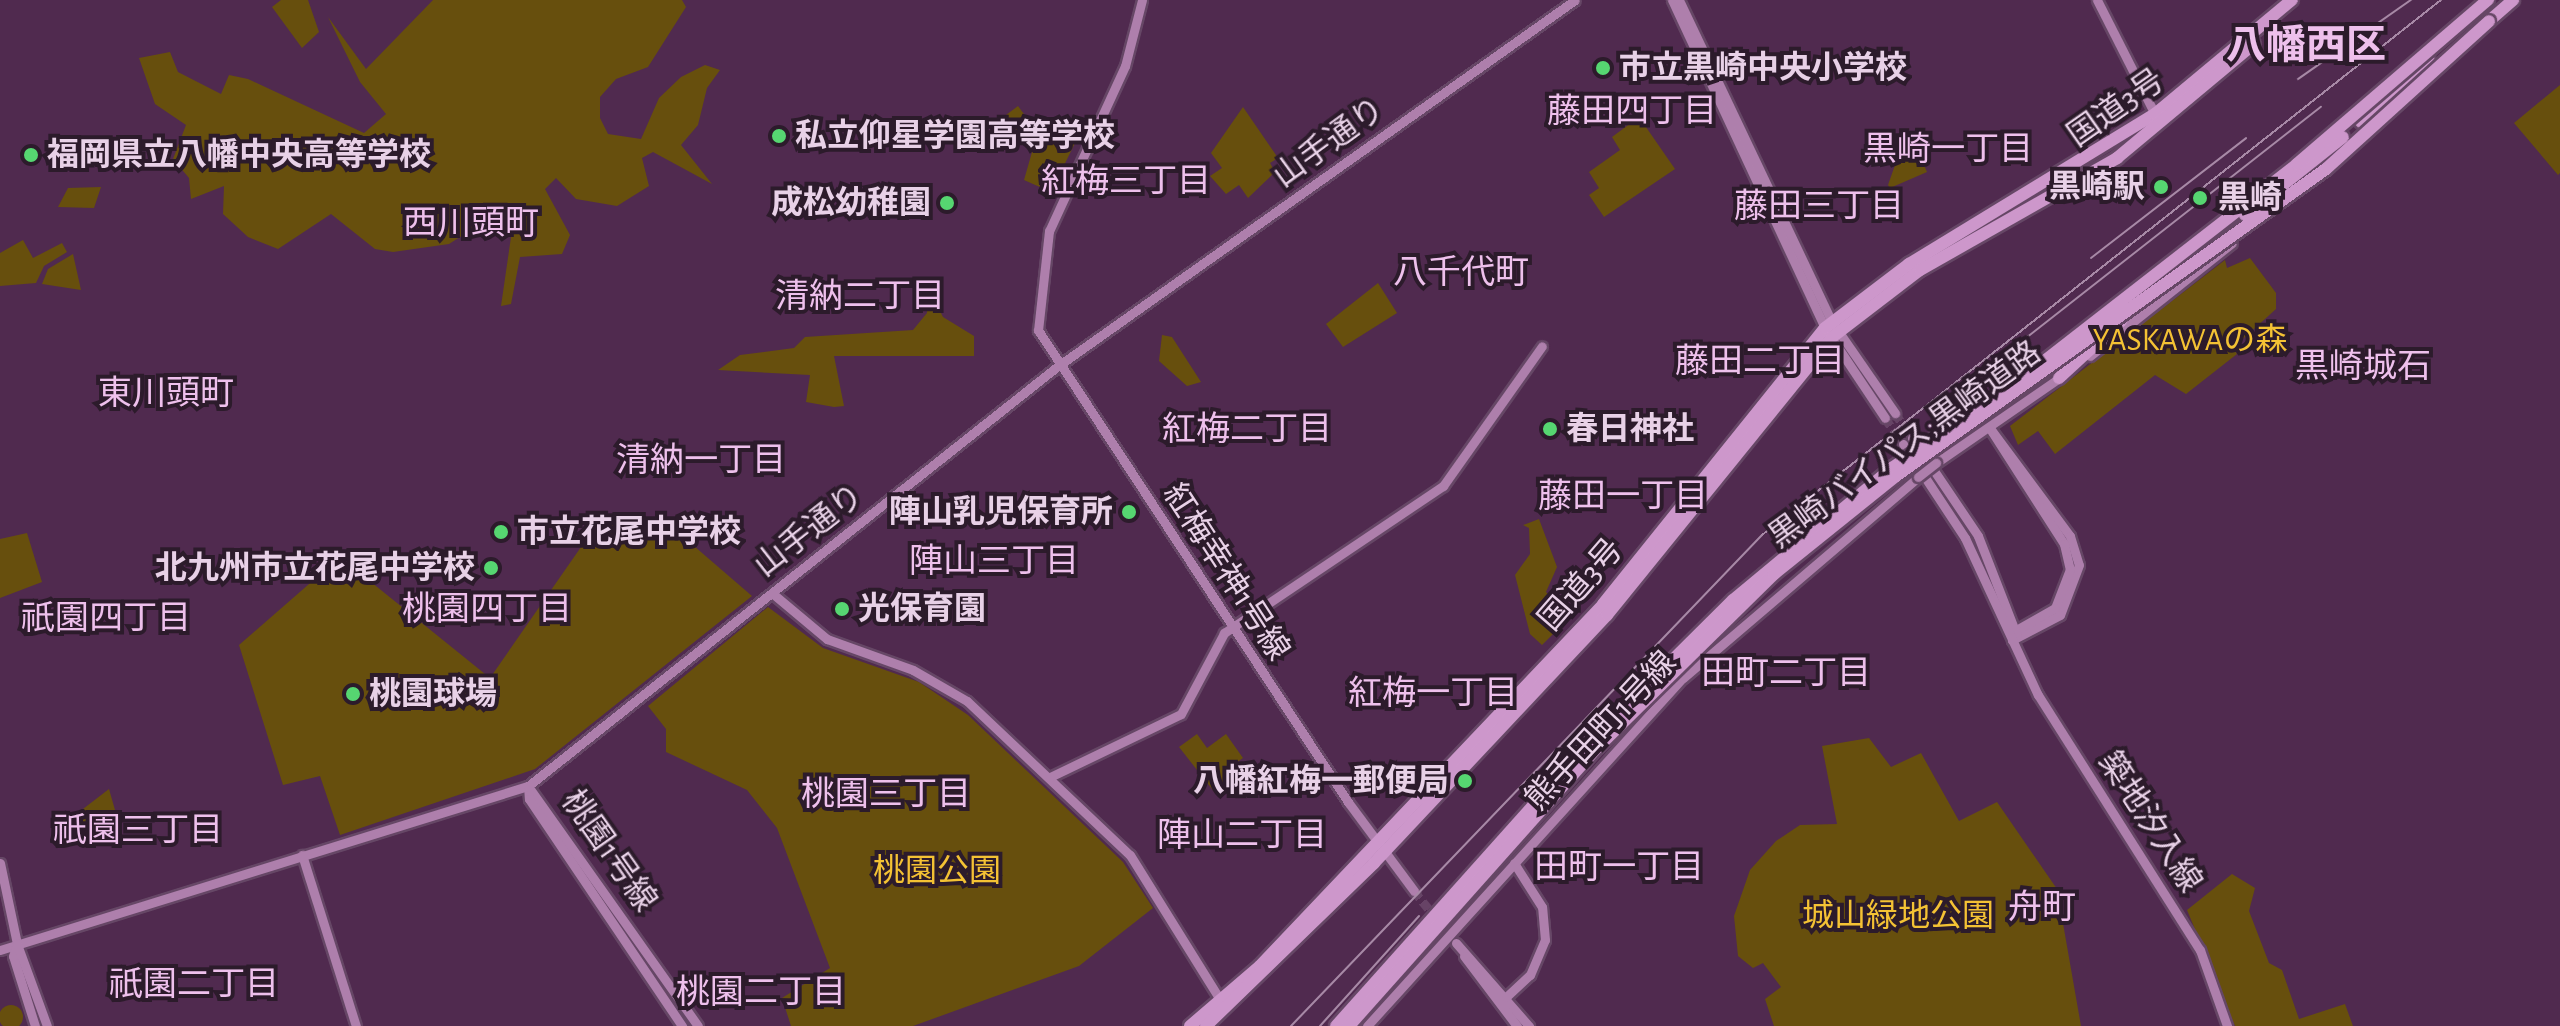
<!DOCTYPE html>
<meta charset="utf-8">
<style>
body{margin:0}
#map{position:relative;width:2560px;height:1026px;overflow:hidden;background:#502a4f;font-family:"Alegreya Sans","Noto Sans JP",sans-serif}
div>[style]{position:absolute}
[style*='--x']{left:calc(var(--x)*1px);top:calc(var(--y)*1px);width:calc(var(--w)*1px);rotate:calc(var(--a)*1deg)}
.green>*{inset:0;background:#674f0d}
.round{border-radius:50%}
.secondary-tunnel>*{height:9px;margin-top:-4.5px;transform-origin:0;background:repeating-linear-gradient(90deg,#674366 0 9px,transparent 0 13.5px)}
.roads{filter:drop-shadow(2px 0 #664766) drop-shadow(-2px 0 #664766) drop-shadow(0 2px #664766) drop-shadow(0 -2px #664766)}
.secondary>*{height:9px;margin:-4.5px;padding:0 4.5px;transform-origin:4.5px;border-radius:4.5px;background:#ae7fac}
.highway>*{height:12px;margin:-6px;padding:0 6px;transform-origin:6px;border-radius:6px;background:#cd97cb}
.tram>*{height:2px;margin:-1px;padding:0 1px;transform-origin:1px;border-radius:1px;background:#a789a6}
.rail>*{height:2px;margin:-1px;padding:0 1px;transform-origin:1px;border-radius:1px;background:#a789a6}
.bridges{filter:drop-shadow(2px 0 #664766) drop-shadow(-2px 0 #664766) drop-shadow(0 2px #664766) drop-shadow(0 -2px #664766)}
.secondary-bridge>*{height:9px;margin:-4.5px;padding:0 4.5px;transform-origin:4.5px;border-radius:4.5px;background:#ae7fac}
.highway-bridge>*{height:12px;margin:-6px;padding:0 6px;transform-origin:6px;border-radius:6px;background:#cd97cb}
.dots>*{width:22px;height:22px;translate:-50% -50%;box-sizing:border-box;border:4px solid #2c1b2b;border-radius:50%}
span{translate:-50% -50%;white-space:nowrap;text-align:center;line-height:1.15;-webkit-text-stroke:8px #2c1b2b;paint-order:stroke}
.poi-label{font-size:32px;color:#e8d1e7;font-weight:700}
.left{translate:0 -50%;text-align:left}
.right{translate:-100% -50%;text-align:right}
.street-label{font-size:32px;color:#e8d1e7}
.park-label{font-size:32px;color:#f4c234}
.neighbourhood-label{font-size:34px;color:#eec0ec}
.district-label{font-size:40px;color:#eec0ec;font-weight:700}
</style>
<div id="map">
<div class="green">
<div style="clip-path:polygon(281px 0,308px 0,319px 32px,302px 48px,272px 7px)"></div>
<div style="clip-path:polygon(433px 0,682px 0,686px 7px,648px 67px,616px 79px,600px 97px,600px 118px,608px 134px,641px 139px,659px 98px,681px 77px,705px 65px,720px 70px,707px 88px,698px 125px,681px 145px,712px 184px,653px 152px,642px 158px,649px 186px,617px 206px,576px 199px,556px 178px,545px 189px,570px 235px,562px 254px,520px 257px,511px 304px,501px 306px,511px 237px,493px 216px,449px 244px,393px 252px,375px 249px,331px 214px,278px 249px,248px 237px,223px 214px,224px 186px,191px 199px,189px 178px,173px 159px,186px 125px,155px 104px,139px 58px,170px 52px,178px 72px,221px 94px,229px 75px,248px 79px,364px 133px,386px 114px,360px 82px,328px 17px,366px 69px)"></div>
<div style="clip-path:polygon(2560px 85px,2560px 173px,2558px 175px,2514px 123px)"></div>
<div style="clip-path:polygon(1018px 106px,1035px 129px,1075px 143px,1051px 192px,1024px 180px,1032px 152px,1006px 115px)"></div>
<div style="clip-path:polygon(1243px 107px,1278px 158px,1270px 163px,1275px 172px,1248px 198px,1239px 185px,1226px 194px,1210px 176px,1222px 168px,1211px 153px)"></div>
<div style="clip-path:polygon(1639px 117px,1675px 169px,1604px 217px,1589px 195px,1599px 188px,1589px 172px,1620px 150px,1612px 137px)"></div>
<div style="clip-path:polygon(1908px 128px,1927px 172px,1890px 188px,1888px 185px)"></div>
<div style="clip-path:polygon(101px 187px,94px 208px,58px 207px,68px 188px)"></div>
<div style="clip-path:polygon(23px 240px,33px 258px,62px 243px,67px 252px,44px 266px,36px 283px,0 286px,0 253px)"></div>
<div style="clip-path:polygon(73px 254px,81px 290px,42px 284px,48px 269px)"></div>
<div style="clip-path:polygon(2250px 258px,2276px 293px,2276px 309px,2233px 348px,2237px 354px,2186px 394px,2155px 375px,2055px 454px,2038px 431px,2018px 445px,2010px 426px,2225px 260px,2227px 268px)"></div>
<div style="clip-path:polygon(1378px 283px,1397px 313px,1343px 347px,1326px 324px)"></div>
<div style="clip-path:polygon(928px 288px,943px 317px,974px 336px,974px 356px,834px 356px,844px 406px,834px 407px,806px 402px,810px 375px,718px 370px,740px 355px,794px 348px,805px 337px,913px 330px,927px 313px)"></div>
<div style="clip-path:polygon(1162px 335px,1172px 337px,1201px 382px,1187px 386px,1159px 361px)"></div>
<div style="clip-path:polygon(1539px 519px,1557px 567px,1546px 592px,1559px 605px,1544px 620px,1555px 632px,1542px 645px,1530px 634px,1515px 575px,1530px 554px,1529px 528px,1523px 525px)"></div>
<div style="clip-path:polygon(665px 521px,752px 596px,535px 769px,340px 835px,320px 776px,283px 785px,239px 645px,340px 557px,490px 678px,597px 524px)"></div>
<div style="clip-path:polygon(27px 533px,42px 582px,0 598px,0 539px)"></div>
<div style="clip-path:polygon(768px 607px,823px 648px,919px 682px,968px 715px,1123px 862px,1153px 908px,1079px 966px,913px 1026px,791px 1026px,782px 998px,830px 968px,777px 828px,747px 790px,666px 752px,666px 729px,648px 706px)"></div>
<div style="clip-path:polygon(1197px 734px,1207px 748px,1226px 734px,1243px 758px,1230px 767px,1236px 778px,1215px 793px,1179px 747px)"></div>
<div style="clip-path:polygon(1869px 738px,1891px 767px,1921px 753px,1959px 821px,1997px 802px,2057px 889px,2081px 1026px,1774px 1026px,1765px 999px,1781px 987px,1763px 963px,1753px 968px,1738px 956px,1734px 916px,1750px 870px,1776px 841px,1800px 825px,1837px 824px,1822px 746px)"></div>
<div style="clip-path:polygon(109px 789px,115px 810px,70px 830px,66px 822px)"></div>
<div style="clip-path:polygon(2232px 874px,2255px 888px,2249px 911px,2269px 963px,2282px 970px,2299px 1019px,2345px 1004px,2353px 1026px,2235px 1026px,2187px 910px)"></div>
<div class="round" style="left:-1px;top:1005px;width:24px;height:24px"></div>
</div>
<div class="secondary-tunnel">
<div style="--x:1895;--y:413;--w:30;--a:56"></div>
<div style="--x:1885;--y:418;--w:32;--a:55"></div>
<div style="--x:1414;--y:891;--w:65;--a:50.6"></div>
</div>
<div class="roads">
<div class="secondary">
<div style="--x:1142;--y:0;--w:68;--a:104.4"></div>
<div style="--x:1125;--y:66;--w:182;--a:114.7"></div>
<div style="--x:1049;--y:231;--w:100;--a:96.3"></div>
<div style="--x:1038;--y:330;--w:565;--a:56.7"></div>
<div style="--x:1348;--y:802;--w:111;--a:53.4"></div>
<div style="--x:1672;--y:0;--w:362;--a:65"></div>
<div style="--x:1825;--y:328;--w:108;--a:56.3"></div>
<div style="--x:1679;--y:0;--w:357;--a:64.6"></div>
<div style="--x:1832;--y:322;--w:111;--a:55.3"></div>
<div style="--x:2097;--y:0;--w:135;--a:63.1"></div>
<div style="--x:2090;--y:356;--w:181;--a:-38.5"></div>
<div style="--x:1989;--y:427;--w:136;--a:53.4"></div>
<div style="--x:2070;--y:536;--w:30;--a:73"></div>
<div style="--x:2079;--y:565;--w:53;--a:110.8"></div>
<div style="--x:2060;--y:615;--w:54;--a:152.5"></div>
<div style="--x:1989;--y:427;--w:139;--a:57.3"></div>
<div style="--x:2064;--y:544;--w:26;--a:77"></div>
<div style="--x:2070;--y:569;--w:42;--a:111"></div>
<div style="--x:2055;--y:608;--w:45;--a:150.6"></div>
<div style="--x:2016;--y:630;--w:11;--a:112"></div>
<div style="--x:1912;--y:438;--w:118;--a:56"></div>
<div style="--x:1978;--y:536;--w:107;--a:68.7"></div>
<div style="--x:1903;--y:444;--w:113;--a:56.6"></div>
<div style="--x:1965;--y:538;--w:173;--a:65.1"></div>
<div style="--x:2038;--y:695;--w:302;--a:57.6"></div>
<div style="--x:2200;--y:950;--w:81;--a:70.4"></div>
<div style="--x:1936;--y:463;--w:153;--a:-34.6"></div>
<div style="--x:772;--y:593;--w:72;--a:39.9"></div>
<div style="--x:827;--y:639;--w:91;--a:19.8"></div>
<div style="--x:913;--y:670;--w:62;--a:29.9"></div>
<div style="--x:967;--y:701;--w:224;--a:43.4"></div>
<div style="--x:1130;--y:855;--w:174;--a:58.1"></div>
<div style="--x:1050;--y:777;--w:145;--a:-25.7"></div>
<div style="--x:1181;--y:714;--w:92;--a:-62"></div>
<div style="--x:1224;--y:633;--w:264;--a:-33.9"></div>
<div style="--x:1443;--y:486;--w:171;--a:-54.7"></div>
<div style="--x:528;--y:786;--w:294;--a:54.7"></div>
<div style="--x:528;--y:786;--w:13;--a:86"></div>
<div style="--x:529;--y:799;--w:274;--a:56"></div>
<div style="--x:302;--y:855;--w:179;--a:72.5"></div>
<div style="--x:0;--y:863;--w:83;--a:78.1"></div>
<div style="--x:1456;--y:943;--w:111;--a:48.7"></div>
<div style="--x:0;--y:950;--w:553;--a:-17.26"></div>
<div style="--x:528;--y:786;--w:676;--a:-38.4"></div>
<div style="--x:1058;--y:366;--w:633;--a:-35.3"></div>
<div style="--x:1464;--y:956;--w:88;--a:52.9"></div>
<div style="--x:1506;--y:997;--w:33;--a:-43"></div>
<div style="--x:1530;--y:975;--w:38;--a:-67"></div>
<div style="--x:1545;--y:940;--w:33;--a:-95"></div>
<div style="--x:1542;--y:907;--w:52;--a:-122.5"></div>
<div style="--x:35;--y:1026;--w:73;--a:-107.4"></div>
<div style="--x:13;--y:956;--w:13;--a:-72"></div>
<div style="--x:17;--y:944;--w:87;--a:69.9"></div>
<div style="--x:1367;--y:1026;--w:470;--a:-47.8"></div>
<div style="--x:1683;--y:678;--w:309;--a:-40.5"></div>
</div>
<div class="highway">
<div style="--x:2489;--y:21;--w:32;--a:-41"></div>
<div style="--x:2361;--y:122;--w:93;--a:-43.7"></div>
<div style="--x:2059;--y:378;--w:84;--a:-42.6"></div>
<div style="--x:1190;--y:1026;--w:92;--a:-40.6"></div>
<div style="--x:1260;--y:966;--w:499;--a:-46.5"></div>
<div style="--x:1603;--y:604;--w:354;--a:-51.2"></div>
<div style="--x:1825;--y:328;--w:106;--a:-37.3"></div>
<div style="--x:1909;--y:264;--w:288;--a:-31.4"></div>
<div style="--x:2155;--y:114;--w:178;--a:-39.8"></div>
<div style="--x:1206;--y:1026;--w:234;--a:-44.1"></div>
<div style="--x:1374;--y:863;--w:340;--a:-46.8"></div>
<div style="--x:1607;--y:615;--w:356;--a:-51"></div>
<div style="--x:1831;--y:338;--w:112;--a:-37.4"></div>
<div style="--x:1920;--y:270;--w:227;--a:-29.6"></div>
<div style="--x:2117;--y:158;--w:178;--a:-39.8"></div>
</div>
</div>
<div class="tram">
<div style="--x:2298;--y:79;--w:138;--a:-35"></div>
</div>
<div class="rail">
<div style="--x:2091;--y:258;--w:196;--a:-37.7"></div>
<div style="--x:2003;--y:356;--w:404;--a:-38.1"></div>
<div style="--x:1291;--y:1026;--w:680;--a:-46.19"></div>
<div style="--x:1762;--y:535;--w:864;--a:-38.24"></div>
<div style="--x:1320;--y:1026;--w:148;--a:-48"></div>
</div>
<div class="bridges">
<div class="secondary-bridge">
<div style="--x:1918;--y:477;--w:23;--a:-38"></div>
</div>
<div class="highway-bridge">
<div style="--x:2245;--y:215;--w:125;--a:-38.5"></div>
<div style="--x:1336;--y:1026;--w:382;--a:-48.2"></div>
<div style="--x:1591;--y:741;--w:200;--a:-44.8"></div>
<div style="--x:1733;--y:600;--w:207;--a:-39.7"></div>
<div style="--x:1892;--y:468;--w:173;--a:-34.9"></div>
<div style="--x:2034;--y:369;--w:333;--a:-37.9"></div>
<div style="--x:2297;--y:164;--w:252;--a:-40.7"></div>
<div style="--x:1349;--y:1026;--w:374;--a:-48.3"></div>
<div style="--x:1598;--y:747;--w:247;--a:-44.5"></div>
<div style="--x:1774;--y:574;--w:156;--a:-38.8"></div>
<div style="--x:1896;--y:476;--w:528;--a:-35.53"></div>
<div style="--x:2326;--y:169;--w:220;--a:-42.2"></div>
</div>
</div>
<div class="dots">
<div style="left:1603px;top:68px;background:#56d671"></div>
<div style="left:779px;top:136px;background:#56d671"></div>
<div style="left:31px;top:155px;background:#56d671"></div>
<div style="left:2161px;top:187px;background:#56d671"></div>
<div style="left:2200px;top:198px;background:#56d671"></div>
<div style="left:947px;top:203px;background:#56d671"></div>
<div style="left:1550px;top:429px;background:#56d671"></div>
<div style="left:1129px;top:512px;background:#56d671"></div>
<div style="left:501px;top:532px;background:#56d671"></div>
<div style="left:491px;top:568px;background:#56d671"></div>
<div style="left:842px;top:609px;background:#56d671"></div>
<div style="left:353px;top:694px;background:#56d671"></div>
<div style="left:1465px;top:781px;background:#56d671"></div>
</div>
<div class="poi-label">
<span class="left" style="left:1619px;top:68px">市立黒崎中央小学校</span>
<span class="left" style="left:795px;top:136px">私立仰星学園高等学校</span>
<span class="left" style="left:47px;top:155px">福岡県立八幡中央高等学校</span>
<span class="right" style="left:2145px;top:187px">黒崎駅</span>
<span class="left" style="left:2218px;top:198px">黒崎</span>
<span class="right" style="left:931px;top:203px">成松幼稚園</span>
<span class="left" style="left:1566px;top:429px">春日神社</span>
<span class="right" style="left:1113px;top:512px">陣山乳児保育所</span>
<span class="left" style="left:517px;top:532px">市立花尾中学校</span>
<span class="right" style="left:475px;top:568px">北九州市立花尾中学校</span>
<span class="left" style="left:858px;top:609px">光保育園</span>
<span class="left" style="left:369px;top:694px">桃園球場</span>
<span class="right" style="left:1449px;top:781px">八幡紅梅一郵便局</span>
</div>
<div class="street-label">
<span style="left:2116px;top:108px;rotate:-35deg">国道3号</span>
<span style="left:1329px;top:143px;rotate:-36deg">山手通り</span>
<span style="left:1905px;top:445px;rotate:-36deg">黒崎バイパス;黒崎道路</span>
<span style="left:809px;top:531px;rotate:-38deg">山手通り</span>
<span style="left:1226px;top:572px;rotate:57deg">紅梅幸神1号線</span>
<span style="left:1581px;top:585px;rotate:-49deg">国道3号</span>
<span style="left:1601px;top:731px;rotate:-47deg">熊手田町1号線</span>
<span style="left:2150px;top:822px;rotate:57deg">築地汐入線</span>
<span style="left:609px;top:851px;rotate:55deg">桃園1号線</span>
</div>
<div class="park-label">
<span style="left:2190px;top:340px">YASKAWAの森</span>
<span style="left:937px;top:871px">桃園公園</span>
<span style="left:1898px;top:916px">城山緑地公園</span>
</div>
<div class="neighbourhood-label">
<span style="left:1632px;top:113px">藤田四丁目</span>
<span style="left:1948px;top:151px">黒崎一丁目</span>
<span style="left:1126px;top:183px">紅梅三丁目</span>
<span style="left:1819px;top:208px">藤田三丁目</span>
<span style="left:471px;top:225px">西川頭町</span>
<span style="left:1461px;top:274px">八千代町</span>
<span style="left:860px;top:298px">清納二丁目</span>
<span style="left:1760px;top:363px">藤田二丁目</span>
<span style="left:2363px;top:368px">黒崎城石</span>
<span style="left:166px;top:395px">東川頭町</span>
<span style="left:1247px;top:431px">紅梅二丁目</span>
<span style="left:701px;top:462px">清納一丁目</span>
<span style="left:1623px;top:498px">藤田一丁目</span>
<span style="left:994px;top:563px">陣山三丁目</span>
<span style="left:487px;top:611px">桃園四丁目</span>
<span style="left:106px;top:620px">祇園四丁目</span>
<span style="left:1786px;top:675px">田町二丁目</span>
<span style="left:1433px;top:695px">紅梅一丁目</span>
<span style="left:886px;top:796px">桃園三丁目</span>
<span style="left:138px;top:832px">祇園三丁目</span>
<span style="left:1242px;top:837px">陣山二丁目</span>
<span style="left:1619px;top:869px">田町一丁目</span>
<span style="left:2042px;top:909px">舟町</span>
<span style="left:194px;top:986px">祇園二丁目</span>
<span style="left:761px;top:994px">桃園二丁目</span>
</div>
<div class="district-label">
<span style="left:2306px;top:46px">八幡西区</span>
</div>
</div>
